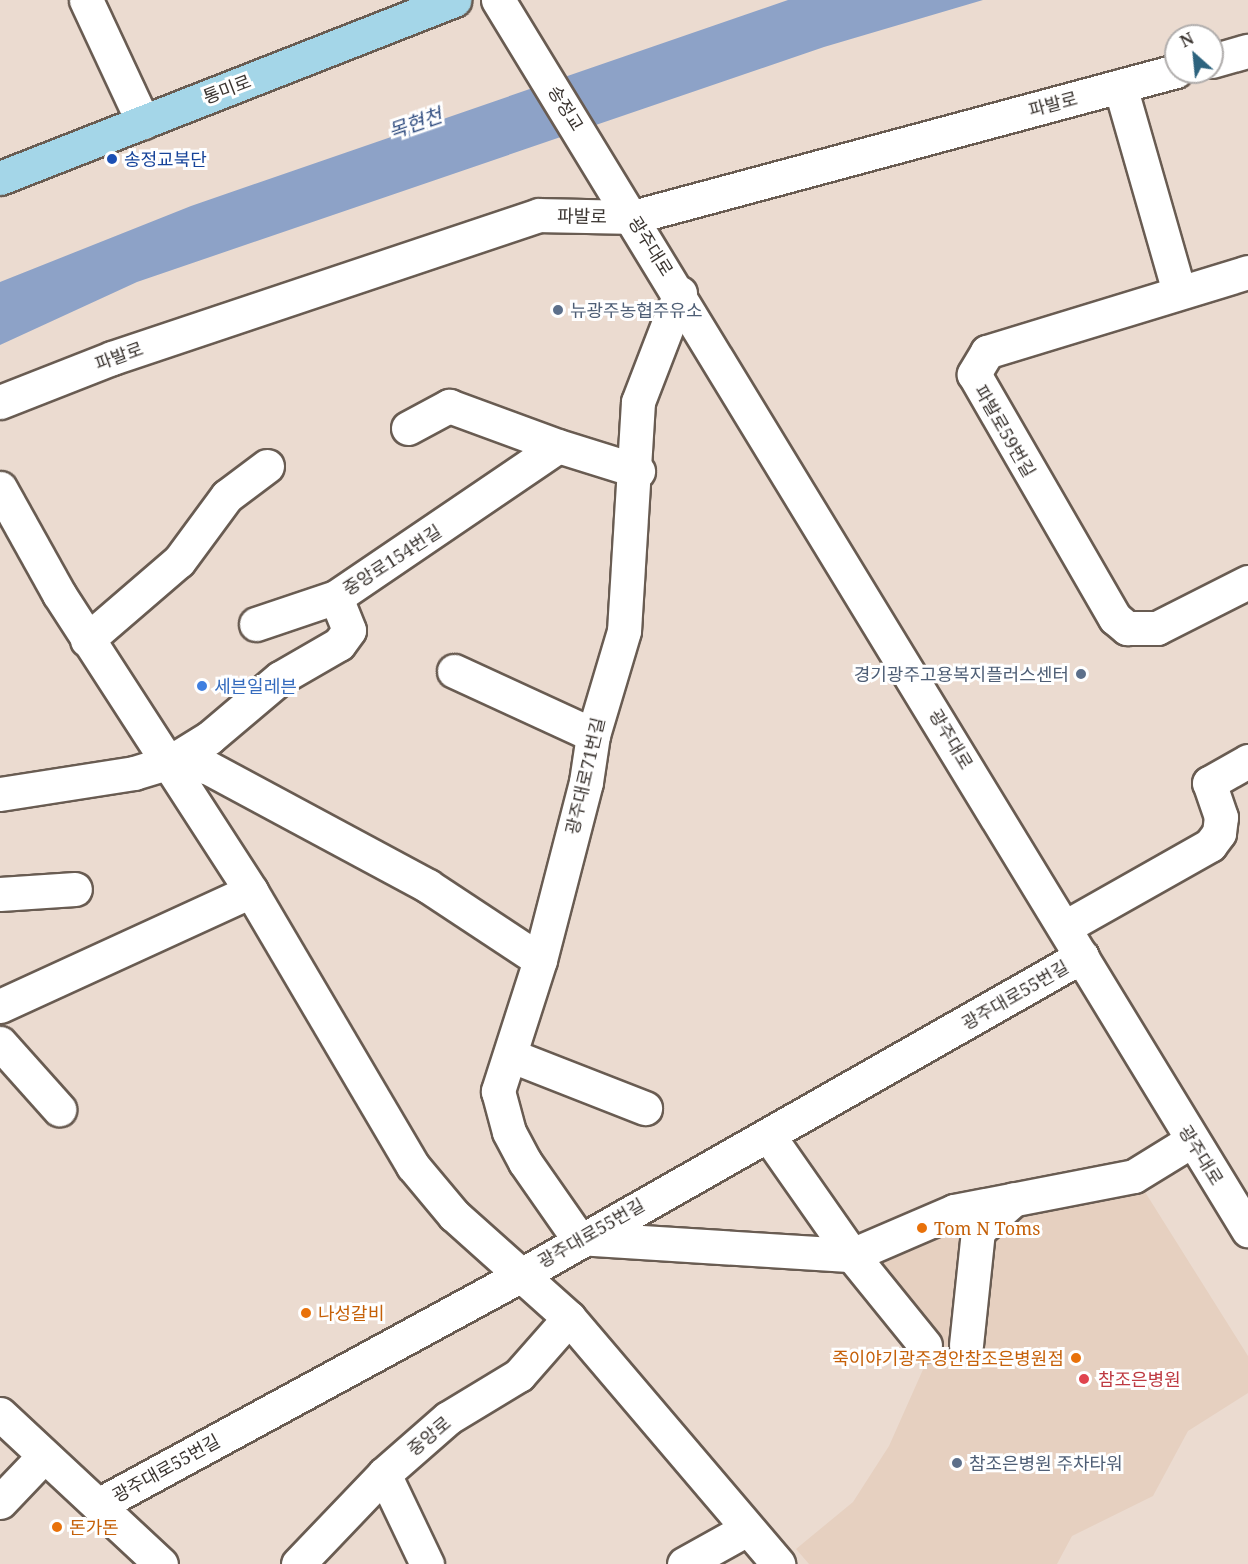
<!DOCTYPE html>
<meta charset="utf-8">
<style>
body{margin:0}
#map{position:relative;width:1248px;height:1564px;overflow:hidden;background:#ebdbd0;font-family:"Noto Serif","Noto Sans KR",serif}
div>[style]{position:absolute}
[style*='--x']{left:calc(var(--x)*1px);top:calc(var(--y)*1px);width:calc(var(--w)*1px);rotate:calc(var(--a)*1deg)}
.built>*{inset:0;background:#e6d0c0}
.water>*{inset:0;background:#8da2c7}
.roads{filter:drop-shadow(2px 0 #695c52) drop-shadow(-2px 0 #695c52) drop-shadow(0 2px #695c52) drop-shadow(0 -2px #695c52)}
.minor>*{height:33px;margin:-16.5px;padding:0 16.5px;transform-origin:16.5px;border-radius:16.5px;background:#fff}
.major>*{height:33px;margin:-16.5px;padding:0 16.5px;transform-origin:16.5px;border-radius:16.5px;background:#a4d6e8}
.dots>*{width:16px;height:16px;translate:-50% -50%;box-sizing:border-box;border:3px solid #fff;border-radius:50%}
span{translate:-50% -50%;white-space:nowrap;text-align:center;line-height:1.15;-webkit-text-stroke:6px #fff;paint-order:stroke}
.street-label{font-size:18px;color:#3b3531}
.transit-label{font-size:18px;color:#164399}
.left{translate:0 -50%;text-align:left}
.service-label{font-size:18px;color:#4e5e75}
.right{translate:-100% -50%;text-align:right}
.shop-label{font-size:18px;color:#366cbe}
.food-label{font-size:18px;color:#c56008}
.health-label{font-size:18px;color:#be3a42}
.water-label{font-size:20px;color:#355183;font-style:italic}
.north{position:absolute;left:1164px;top:24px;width:60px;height:60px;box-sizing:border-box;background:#fff;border:2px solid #b1aead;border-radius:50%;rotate:333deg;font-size:16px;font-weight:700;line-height:24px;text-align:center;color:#3b3531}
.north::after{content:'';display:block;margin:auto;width:21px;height:27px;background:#2d637e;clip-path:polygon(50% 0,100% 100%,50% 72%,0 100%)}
</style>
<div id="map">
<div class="built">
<div style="clip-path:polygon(1145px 1192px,1248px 1356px,1248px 1393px,1188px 1431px,1153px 1496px,1072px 1536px,1057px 1564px,809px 1564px,796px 1549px,853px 1502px,889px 1446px,925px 1365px,880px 1261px,922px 1228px,956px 1216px)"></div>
</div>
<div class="water">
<div style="clip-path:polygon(788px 0,983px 0,824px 47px,137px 282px,0 345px,0 282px,191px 206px)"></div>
</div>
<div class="roads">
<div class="minor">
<div style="--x:86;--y:0;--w:135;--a:65"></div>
<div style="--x:498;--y:0;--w:1441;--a:58.63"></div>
<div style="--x:1212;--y:61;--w:37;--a:-16"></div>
<div style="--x:1120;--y:86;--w:214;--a:74"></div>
<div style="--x:1248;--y:272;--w:273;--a:163"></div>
<div style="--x:987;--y:352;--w:26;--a:121"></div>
<div style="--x:974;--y:374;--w:282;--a:60"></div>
<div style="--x:1115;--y:618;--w:16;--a:40"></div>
<div style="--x:1127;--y:628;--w:30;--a:0"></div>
<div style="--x:1157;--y:628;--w:102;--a:-26.8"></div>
<div style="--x:680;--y:293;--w:117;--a:111.1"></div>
<div style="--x:638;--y:402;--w:229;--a:93.5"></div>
<div style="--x:624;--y:631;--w:109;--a:106.6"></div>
<div style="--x:593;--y:735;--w:48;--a:98.5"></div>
<div style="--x:586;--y:782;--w:184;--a:104.5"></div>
<div style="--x:540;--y:960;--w:138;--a:107.8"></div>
<div style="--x:498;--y:1091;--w:42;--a:75"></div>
<div style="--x:509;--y:1132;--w:34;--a:62"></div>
<div style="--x:525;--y:1162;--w:93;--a:55.1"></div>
<div style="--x:578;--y:1238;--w:275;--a:3.6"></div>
<div style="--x:852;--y:1255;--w:111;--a:-23.3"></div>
<div style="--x:954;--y:1211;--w:183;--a:-11"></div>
<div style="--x:1134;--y:1176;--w:67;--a:-31.6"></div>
<div style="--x:0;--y:402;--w:120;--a:-21.4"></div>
<div style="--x:112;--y:358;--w:450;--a:-18.5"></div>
<div style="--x:539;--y:215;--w:94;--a:1.2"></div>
<div style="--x:633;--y:217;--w:562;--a:-15.05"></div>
<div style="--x:408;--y:428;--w:47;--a:-28.2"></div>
<div style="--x:449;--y:406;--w:116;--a:20.2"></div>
<div style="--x:0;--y:488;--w:121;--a:60.9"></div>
<div style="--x:59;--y:594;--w:354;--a:57.1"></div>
<div style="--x:251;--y:891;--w:319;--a:59.5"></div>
<div style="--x:413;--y:1166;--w:64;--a:50.1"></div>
<div style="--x:454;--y:1215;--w:154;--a:41.8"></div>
<div style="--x:569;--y:1318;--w:323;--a:49.6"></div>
<div style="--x:256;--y:624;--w:84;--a:-18.6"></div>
<div style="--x:87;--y:640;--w:121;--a:-40.7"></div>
<div style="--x:179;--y:561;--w:81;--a:-53.6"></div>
<div style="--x:227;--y:496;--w:50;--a:-36.9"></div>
<div style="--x:454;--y:671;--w:153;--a:24.7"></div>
<div style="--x:170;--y:762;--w:37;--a:8"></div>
<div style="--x:207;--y:767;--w:251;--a:28.3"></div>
<div style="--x:428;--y:886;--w:134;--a:33.5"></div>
<div style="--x:0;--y:794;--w:136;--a:-8.9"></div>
<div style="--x:134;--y:773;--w:38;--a:-17"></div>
<div style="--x:170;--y:762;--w:46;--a:-31.6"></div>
<div style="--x:209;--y:738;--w:93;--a:-40.2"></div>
<div style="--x:280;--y:678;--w:68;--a:-30"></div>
<div style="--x:339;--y:644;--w:17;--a:-54"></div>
<div style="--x:349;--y:630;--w:35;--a:-112"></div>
<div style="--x:336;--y:597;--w:268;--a:-34.2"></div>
<div style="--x:558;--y:446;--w:84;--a:17.4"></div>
<div style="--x:0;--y:894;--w:75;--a:-3.8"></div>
<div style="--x:1065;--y:927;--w:167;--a:-29.5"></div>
<div style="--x:1210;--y:845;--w:15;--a:-53"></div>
<div style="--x:1219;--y:833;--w:16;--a:-83"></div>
<div style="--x:1221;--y:817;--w:36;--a:-109"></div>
<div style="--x:1209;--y:783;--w:45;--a:-29.4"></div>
<div style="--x:0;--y:1006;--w:276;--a:-24.6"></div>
<div style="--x:0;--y:1043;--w:89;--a:48.2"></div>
<div style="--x:512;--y:1056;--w:143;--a:21.4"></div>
<div style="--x:768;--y:1135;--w:146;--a:55"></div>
<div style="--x:852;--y:1255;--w:116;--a:51"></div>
<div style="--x:966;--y:1345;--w:115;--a:-84"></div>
<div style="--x:978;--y:1231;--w:48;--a:-41.6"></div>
<div style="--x:0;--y:1414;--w:220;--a:43"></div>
<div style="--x:384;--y:1474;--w:100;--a:64.5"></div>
<div style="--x:0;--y:1502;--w:62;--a:-46.3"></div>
<div style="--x:98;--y:1505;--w:484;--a:-28.5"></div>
<div style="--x:523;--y:1274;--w:643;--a:-29.63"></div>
<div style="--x:298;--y:1564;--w:124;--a:-46.3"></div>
<div style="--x:384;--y:1474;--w:85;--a:-41.2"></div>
<div style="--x:448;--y:1418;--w:83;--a:-31.2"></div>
<div style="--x:519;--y:1375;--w:76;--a:-48.7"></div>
<div style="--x:684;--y:1564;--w:72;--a:-29.1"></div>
</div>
<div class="major">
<div style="--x:0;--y:178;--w:488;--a:-21.4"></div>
</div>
</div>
<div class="dots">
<div style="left:112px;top:159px;background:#1a4fb4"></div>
<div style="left:558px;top:310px;background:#5c6f8a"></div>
<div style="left:1081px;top:674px;background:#5c6f8a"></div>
<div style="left:202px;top:686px;background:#3f7fe0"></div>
<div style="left:922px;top:1228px;background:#e8710a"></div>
<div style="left:306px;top:1313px;background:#e8710a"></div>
<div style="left:1076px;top:1358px;background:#e8710a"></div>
<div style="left:1084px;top:1379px;background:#e0444e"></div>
<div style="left:957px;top:1463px;background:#5c6f8a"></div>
<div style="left:57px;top:1527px;background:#e8710a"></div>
</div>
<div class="street-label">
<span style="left:227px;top:89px;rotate:-21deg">통미로</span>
<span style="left:1053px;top:104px;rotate:-15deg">파발로</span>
<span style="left:566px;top:108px;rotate:58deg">송정교</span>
<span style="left:582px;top:216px;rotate:1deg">파발로</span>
<span style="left:651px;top:246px;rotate:58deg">광주대로</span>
<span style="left:119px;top:356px;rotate:-20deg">파발로</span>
<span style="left:1005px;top:431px;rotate:60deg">파발로59번길</span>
<span style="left:392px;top:560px;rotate:-33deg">중앙로154번길</span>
<span style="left:951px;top:739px;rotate:59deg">광주대로</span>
<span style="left:585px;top:776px;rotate:-77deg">광주대로71번길</span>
<span style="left:1015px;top:995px;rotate:-30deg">광주대로55번길</span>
<span style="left:1201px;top:1155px;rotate:58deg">광주대로</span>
<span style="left:591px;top:1233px;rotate:-30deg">광주대로55번길</span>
<span style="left:429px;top:1436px;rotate:-40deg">중앙로</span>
<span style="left:166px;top:1468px;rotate:-29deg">광주대로55번길</span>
</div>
<div class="transit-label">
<span class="left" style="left:124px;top:159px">송정교북단</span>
</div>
<div class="service-label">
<span class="left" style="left:570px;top:310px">뉴광주농협주유소</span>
<span class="right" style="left:1069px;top:674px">경기광주고용복지플러스센터</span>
<span class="left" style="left:969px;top:1463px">참조은병원 주차타워</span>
</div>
<div class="shop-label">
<span class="left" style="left:214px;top:686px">세븐일레븐</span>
</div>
<div class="food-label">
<span class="left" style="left:934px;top:1228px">Tom N Toms</span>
<span class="left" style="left:318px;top:1313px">나성갈비</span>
<span class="right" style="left:1064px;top:1358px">죽이야기광주경안참조은병원점</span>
<span class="left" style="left:69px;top:1527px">돈가돈</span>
</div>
<div class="health-label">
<span class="left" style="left:1098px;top:1379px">참조은병원</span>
</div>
<div class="water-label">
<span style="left:415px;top:123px;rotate:-19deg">목현천</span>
</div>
<div class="north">N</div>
</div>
